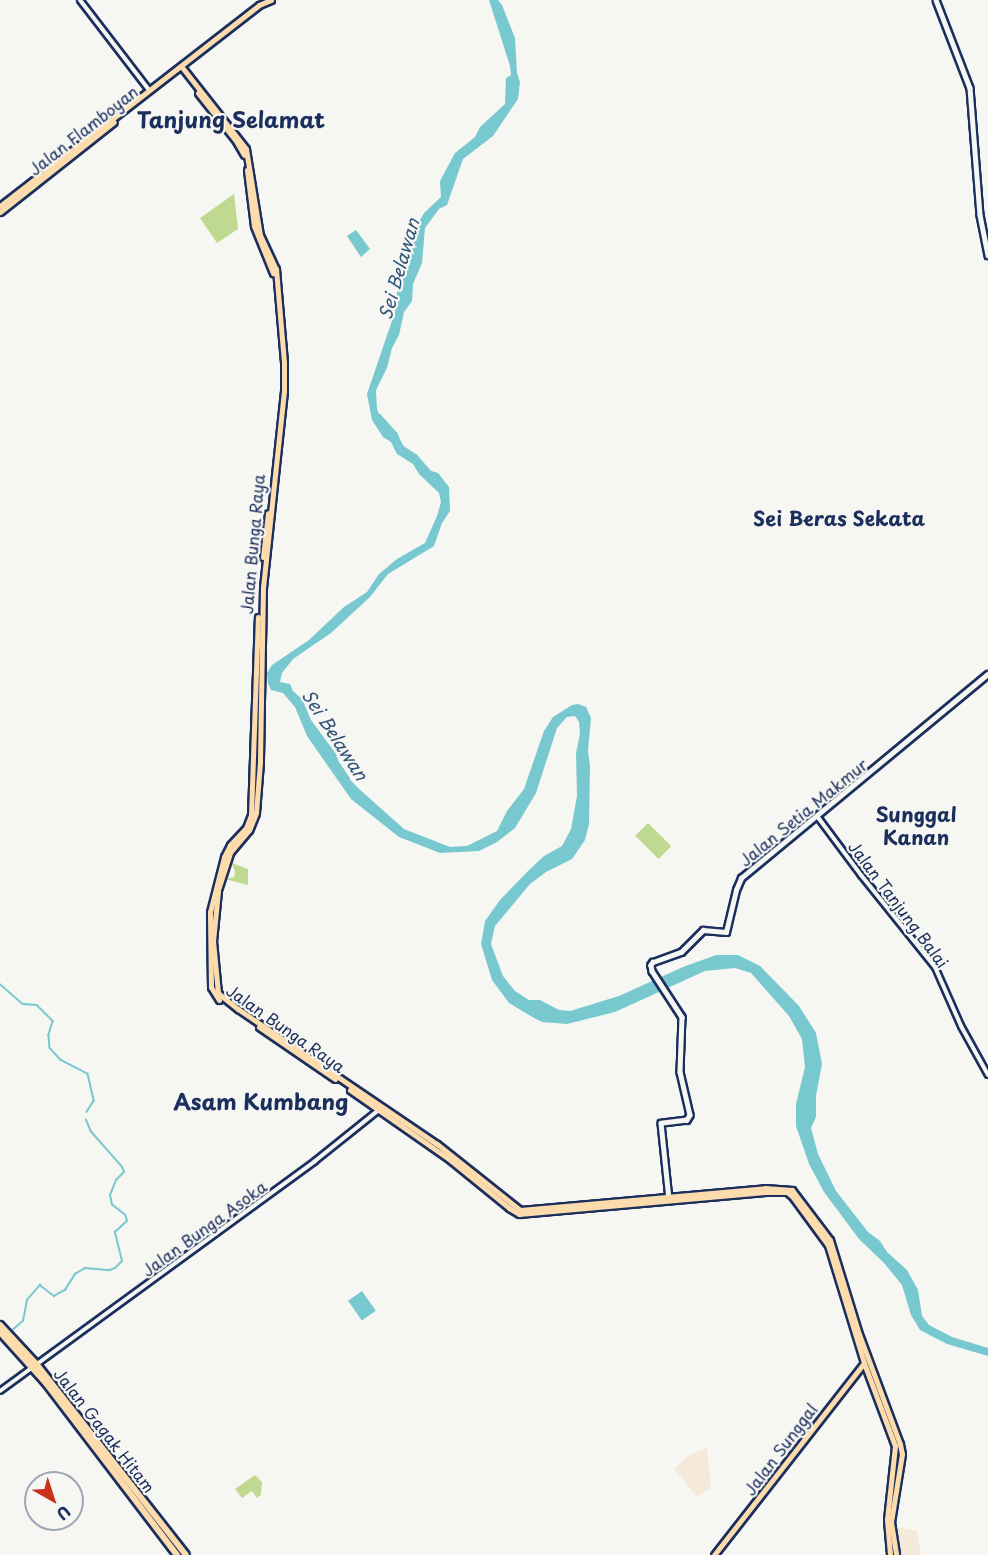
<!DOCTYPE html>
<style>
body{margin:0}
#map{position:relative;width:988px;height:1555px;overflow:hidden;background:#f6f6f2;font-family:"Playpen Sans",sans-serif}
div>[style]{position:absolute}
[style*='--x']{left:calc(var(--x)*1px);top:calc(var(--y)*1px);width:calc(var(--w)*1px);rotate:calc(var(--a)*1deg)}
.built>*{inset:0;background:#f5e9da}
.green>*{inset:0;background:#c0d990;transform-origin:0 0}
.water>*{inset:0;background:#78c9cf;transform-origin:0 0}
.stream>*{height:1.5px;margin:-0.75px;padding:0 0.75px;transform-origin:0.75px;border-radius:0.75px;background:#78c9cf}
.river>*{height:4.5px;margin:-2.25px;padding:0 2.25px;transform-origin:2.25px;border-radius:2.25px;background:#78c9cf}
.roads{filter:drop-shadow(2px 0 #1b2f5e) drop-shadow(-2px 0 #1b2f5e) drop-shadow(0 2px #1b2f5e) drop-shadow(0 -2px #1b2f5e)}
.tertiary>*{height:4px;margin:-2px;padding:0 2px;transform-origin:2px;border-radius:2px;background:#f6f6f2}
.secondary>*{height:4.5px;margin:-2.25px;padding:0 2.25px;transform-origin:2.25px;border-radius:2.25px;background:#f6f6f2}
.primary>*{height:5px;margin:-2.5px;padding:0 2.5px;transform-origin:2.5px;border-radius:2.5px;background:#fcdcac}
.trunk>*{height:6px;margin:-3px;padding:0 3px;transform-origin:3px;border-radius:3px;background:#fcdcac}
span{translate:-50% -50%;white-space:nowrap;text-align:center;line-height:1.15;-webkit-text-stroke:4.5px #f6f6f2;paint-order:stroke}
.street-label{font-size:16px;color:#1b2f5e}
.water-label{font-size:18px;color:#32567a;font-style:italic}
.quarter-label{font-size:20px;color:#1b2f5e;font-weight:700}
.district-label{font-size:22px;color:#1b2f5e;font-weight:700}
.north{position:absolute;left:24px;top:1471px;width:60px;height:60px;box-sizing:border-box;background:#f6f6f2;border:2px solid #9ea6b7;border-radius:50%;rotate:141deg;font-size:16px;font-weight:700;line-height:24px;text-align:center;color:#1b2f5e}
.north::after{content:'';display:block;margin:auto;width:21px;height:27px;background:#c8321e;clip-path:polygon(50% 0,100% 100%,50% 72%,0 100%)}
</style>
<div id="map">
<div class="built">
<div style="clip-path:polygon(707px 1448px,711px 1488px,697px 1497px,674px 1469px,689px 1455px)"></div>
<div style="clip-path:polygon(895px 1527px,917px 1531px,921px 1555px,899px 1555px)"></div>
</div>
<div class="green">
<div style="clip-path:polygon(234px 194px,238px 229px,217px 243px,200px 218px)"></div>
<div style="left:648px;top:823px;width:33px;height:18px;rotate:45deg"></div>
<div style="clip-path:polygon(232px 863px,248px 869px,248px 885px,225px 879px,234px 877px,235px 872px)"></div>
<div style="clip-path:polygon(255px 1475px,262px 1482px,261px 1495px,257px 1498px,252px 1491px,242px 1498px,235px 1489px)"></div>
</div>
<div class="water">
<div style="clip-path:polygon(489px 0,498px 0,502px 5px,515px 38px,517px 73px,520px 82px,518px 99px,493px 136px,463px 159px,447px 205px,439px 209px,425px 228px,422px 263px,413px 284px,412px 301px,404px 312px,399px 335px,392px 348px,387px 368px,376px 390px,377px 409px,382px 422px,395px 436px,399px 449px,414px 457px,425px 469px,438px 473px,449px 487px,450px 511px,442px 523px,434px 546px,388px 574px,370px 597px,331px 633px,293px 659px,282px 673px,280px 682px,290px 684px,293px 691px,302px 699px,311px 720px,336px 754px,342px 771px,358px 788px,404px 829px,450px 847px,467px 846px,497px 831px,507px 811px,524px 789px,544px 731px,553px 717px,572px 705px,578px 704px,586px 707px,591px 718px,588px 751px,590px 766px,589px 824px,585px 840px,572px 859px,546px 872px,530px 884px,495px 926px,491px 944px,503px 976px,515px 991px,529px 1000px,540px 1000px,559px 1010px,570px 1011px,619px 996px,683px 967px,716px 955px,738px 955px,760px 966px,799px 1006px,816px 1033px,822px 1064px,816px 1096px,816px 1117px,811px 1128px,818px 1154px,836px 1191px,868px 1232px,880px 1241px,887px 1252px,907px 1270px,918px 1290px,922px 1316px,929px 1325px,952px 1337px,988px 1348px,988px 1356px,947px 1344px,920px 1330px,911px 1315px,902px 1285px,884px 1263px,859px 1239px,824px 1192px,809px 1164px,796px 1126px,796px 1104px,805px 1067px,802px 1039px,789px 1016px,751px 973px,735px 968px,705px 971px,615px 1012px,567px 1024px,542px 1022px,534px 1018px,509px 1003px,492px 980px,481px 944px,485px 921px,500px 900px,527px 872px,544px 856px,562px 846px,571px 829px,577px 796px,576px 753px,580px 734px,579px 722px,575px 716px,567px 717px,557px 728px,536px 793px,515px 828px,497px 842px,479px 851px,440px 853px,399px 837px,351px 799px,307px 736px,295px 707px,283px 693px,271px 690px,268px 683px,267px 673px,272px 665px,309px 640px,344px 607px,367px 592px,379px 574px,397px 559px,425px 543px,437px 516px,441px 502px,439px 493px,419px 474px,413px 464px,397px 454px,391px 442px,383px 437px,372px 420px,367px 394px,395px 312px,398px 283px,410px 264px,415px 229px,424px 213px,441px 197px,440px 181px,455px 153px,475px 137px,480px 127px,505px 104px,506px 78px,511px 75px,510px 66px)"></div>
<div style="clip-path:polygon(356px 230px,370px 249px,361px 257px,347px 236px)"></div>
<div style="left:362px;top:1291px;width:24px;height:17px;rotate:55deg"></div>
</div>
<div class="stream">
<div style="--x:0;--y:984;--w:30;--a:41"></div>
<div style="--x:23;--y:1004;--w:14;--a:4"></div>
<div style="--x:37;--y:1005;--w:23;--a:45"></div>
<div style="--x:53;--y:1021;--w:15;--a:106"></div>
<div style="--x:49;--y:1035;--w:13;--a:86"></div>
<div style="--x:50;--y:1048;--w:16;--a:47"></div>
<div style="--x:61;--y:1060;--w:30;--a:27"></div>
<div style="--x:88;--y:1074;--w:28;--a:77"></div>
<div style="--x:94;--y:1101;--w:13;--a:122"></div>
<div style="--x:9;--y:1333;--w:18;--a:-41"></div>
<div style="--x:23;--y:1321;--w:21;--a:-79"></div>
<div style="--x:27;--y:1300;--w:20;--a:-49"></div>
<div style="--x:40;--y:1285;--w:18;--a:38"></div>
<div style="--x:54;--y:1296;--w:13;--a:-29"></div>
<div style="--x:65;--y:1290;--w:19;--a:-58"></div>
<div style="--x:75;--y:1274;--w:12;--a:-31"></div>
<div style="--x:85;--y:1268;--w:25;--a:5"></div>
<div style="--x:110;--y:1270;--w:5;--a:-22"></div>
<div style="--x:115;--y:1268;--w:10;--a:-45"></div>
<div style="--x:122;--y:1261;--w:30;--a:-104"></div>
<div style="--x:115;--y:1232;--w:16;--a:-43"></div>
<div style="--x:127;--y:1221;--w:6;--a:-108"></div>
<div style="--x:125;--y:1215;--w:16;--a:-142"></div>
<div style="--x:112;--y:1205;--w:10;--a:-101"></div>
<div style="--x:110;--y:1195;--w:16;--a:-68"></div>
<div style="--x:116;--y:1180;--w:11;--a:-45"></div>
<div style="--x:124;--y:1172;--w:5;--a:-112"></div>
<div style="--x:122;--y:1167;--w:47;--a:-131.5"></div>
<div style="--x:91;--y:1132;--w:13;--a:-113"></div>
</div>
<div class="river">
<div style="--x:379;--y:416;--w:24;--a:48"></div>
<div style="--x:395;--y:434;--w:14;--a:65"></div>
<div style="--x:401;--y:447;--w:17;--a:33"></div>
<div style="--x:415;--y:456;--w:20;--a:49"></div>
<div style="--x:337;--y:763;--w:18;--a:56"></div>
</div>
<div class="roads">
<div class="tertiary">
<div style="--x:80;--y:0;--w:113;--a:52.5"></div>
<div style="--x:817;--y:816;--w:74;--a:53.3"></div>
<div style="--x:861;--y:875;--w:118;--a:51.2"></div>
<div style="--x:935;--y:967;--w:64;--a:66.2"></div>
<div style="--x:961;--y:1026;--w:56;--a:61.1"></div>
<div style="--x:0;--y:1391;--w:390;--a:-36.1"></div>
<div style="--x:315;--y:1161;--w:83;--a:-38.7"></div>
</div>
<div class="secondary">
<div style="--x:936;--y:0;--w:94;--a:68.9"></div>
<div style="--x:970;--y:88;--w:127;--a:85.5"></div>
<div style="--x:980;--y:215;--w:41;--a:78.7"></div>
<div style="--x:653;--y:962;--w:30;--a:-20"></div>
<div style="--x:681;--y:952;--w:31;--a:-45"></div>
<div style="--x:703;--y:930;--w:23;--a:5"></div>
<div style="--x:726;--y:932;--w:43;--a:-76.6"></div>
<div style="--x:736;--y:890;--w:13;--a:-67"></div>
<div style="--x:741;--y:878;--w:320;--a:-39.6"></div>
<div style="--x:653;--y:962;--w:4;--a:124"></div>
<div style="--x:651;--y:965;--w:6;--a:81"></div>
<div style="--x:652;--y:971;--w:55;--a:56.9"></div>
<div style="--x:682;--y:1017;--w:55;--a:92.1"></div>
<div style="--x:680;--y:1072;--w:44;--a:76.9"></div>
<div style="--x:690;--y:1115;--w:6;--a:121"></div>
<div style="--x:687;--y:1120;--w:26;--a:173"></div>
<div style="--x:661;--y:1123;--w:76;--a:84"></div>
</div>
<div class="primary">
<div style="--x:181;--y:66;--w:105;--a:51.9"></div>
<div style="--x:246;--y:149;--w:87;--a:80.8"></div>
<div style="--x:260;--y:235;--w:38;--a:65"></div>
<div style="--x:276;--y:269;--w:94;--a:85.1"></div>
<div style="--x:284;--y:363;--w:28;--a:90"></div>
<div style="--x:284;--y:391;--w:197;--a:96.1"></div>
<div style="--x:263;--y:587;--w:175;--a:91"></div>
<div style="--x:260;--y:762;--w:51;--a:94.5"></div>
<div style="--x:256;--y:813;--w:18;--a:112"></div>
<div style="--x:249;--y:830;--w:30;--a:130"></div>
<div style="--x:230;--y:853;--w:40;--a:108"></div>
<div style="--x:218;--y:891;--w:50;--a:95.7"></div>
<div style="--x:213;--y:941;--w:52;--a:84.5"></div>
<div style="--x:218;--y:993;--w:26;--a:39"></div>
<div style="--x:238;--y:1009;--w:240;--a:34.2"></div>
<div style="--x:437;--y:1144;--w:106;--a:38.5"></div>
<div style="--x:520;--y:1210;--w:246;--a:-5.1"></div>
<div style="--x:765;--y:1188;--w:27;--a:4"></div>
<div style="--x:792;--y:1190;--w:63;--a:52.8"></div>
<div style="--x:830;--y:1240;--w:98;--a:72.9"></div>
<div style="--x:859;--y:1334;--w:117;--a:69.6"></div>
<div style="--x:900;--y:1444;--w:10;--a:79"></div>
<div style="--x:902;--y:1454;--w:69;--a:99.2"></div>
<div style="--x:891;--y:1522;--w:33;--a:81"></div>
<div style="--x:198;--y:93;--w:61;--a:51.6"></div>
<div style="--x:236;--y:141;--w:16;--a:60"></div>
<div style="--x:247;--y:170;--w:56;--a:82.9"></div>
<div style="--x:254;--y:226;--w:51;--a:68"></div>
<div style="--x:0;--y:206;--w:328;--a:-37.8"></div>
<div style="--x:259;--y:5;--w:13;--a:-23"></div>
<div style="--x:0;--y:212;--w:145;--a:-38.3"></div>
<div style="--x:263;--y:557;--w:44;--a:-83.5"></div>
<div style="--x:219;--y:1000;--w:15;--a:-122"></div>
<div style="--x:211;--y:987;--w:75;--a:-90.8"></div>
<div style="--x:210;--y:912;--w:57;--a:-75.7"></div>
<div style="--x:224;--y:857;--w:13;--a:-63"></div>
<div style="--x:230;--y:845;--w:23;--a:-47"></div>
<div style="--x:246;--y:828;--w:14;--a:-69"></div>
<div style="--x:251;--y:815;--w:198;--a:-88"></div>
<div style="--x:259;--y:1027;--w:92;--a:34.4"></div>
<div style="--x:350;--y:1090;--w:121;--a:34.9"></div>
<div style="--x:449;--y:1159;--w:77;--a:39.2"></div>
<div style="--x:509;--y:1208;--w:12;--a:31"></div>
<div style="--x:519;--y:1214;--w:247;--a:-5.1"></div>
<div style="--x:765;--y:1192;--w:22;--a:0"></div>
<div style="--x:787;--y:1192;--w:6;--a:39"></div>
<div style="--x:792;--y:1196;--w:61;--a:53.7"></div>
<div style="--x:828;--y:1245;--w:123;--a:73"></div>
<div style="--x:864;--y:1363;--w:89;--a:69.5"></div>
<div style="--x:895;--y:1446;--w:74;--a:96.2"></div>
<div style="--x:887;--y:1520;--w:35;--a:85"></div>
<div style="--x:714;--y:1555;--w:244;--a:-52"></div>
</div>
<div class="trunk">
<div style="--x:0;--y:1325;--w:54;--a:47.2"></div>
<div style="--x:37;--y:1365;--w:241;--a:51.9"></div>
<div style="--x:0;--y:1332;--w:69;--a:48"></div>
<div style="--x:46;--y:1383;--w:216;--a:52.7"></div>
</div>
</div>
<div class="street-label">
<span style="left:83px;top:130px;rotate:-38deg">Jalan Flamboyan</span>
<span style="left:252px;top:544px;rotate:-85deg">Jalan Bunga Raya</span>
<span style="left:803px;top:812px;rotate:-39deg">Jalan Setia Makmur</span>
<span style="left:899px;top:904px;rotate:53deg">Jalan Tanjung Balai</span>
<span style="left:286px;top:1028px;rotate:35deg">Jalan Bunga Raya</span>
<span style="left:204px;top:1228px;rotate:-36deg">Jalan Bunga Asoka</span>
<span style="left:105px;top:1430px;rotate:52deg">Jalan Gagak Hitam</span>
<span style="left:780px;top:1449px;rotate:-53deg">Jalan Sunggal</span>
</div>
<div class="water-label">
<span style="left:399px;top:269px;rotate:-74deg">Sei Belawan</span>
<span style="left:335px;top:735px;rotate:57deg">Sei Belawan</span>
</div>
<div class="quarter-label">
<span style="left:839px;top:518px">Sei Beras Sekata</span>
<span style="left:916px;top:826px">Sunggal<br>Kanan</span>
</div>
<div class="district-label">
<span style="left:231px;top:119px">Tanjung Selamat</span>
<span style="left:261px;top:1101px">Asam Kumbang</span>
</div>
<div class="north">U</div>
</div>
